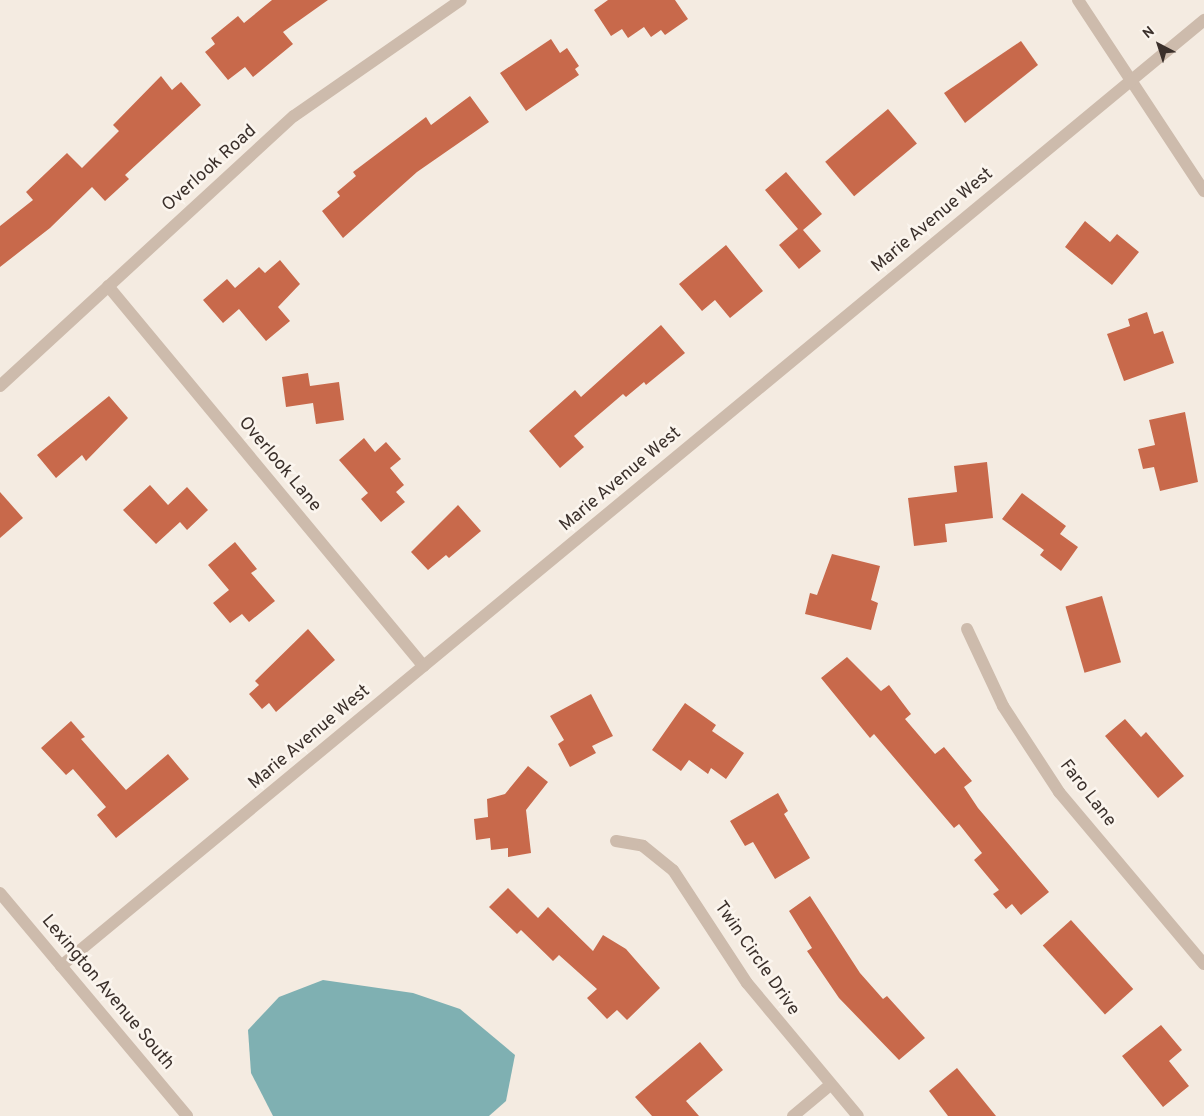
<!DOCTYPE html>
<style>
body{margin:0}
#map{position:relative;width:1204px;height:1116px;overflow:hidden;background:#f4ebe1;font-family:Overpass,sans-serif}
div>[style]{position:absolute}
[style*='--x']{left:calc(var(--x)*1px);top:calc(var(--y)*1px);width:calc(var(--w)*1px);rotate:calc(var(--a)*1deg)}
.water>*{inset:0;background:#7fb0b2}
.building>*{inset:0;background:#c8694b;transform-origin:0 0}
.minor>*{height:12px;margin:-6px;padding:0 6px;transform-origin:6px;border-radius:6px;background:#cdbbac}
.tertiary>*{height:12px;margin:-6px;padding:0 6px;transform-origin:6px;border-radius:6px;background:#cdbbac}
span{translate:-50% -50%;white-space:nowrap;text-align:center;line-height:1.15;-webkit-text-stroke:5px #fbf5ee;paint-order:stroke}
.street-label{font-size:18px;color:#3b302b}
.north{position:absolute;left:1134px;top:20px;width:50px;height:50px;-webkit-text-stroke:4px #fbf5ee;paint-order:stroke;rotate:320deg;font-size:14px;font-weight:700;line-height:20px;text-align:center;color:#3b302b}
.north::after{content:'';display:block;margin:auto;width:18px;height:22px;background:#3b302b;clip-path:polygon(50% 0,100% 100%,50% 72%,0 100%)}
</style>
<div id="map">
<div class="water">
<div style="clip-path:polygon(323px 980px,413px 993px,460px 1009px,515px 1055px,506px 1101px,489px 1116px,273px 1116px,251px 1073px,248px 1030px,279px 997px)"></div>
</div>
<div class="building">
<div style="clip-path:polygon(272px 0,328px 0,283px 32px,293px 44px,253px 77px,245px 67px,228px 80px,205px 52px,215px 44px,211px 38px,238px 16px,244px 23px)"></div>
<div style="clip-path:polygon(608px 0,675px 0,688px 19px,665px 35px,661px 30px,651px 37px,644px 27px,628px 38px,622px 29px,611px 36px,594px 10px)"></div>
<div style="clip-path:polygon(551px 39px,560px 53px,567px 48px,579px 66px,575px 69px,579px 75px,526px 111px,500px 73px)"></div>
<div style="clip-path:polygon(1021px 41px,1038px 65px,965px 123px,944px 93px)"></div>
<div style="clip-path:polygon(161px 76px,172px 90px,181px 82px,201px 105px,125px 175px,129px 179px,105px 201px,92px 187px,50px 228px,0 267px,0 226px,33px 200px,26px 192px,67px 153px,82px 168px,119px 131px,113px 125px)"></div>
<div style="clip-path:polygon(470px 96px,489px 122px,417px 172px,343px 238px,322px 211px,340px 196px,337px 192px,356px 176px,353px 172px,426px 117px,431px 125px)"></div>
<div style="left:888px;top:109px;width:45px;height:82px;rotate:50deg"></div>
<div style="clip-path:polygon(786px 172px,822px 214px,803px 230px,821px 251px,799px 269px,779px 245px,798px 229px,765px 190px)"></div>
<div style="clip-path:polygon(1085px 221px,1110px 242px,1117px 234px,1139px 252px,1112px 285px,1065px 247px)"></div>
<div style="clip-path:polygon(726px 245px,763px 291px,730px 318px,715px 300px,702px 311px,679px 284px)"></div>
<div style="clip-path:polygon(280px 260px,300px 284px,278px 307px,290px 321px,266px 341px,239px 309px,223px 323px,203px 300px,227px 279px,235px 288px,259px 267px,265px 273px)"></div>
<div style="clip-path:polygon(1147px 312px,1154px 334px,1163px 331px,1174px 363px,1124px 381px,1107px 334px,1130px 326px,1128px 319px)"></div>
<div style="clip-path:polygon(661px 325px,685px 353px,646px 385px,644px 382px,626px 397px,623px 394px,574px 436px,584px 447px,560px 468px,529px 431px,575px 390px,581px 397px)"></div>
<div style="clip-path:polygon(308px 373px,310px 386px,339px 382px,344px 420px,316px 424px,313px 403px,286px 407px,282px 377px)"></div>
<div style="clip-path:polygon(109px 396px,128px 418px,86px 461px,82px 455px,56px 478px,37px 455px)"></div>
<div style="clip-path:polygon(1185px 412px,1198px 482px,1160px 491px,1154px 467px,1143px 469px,1138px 449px,1155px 445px,1149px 420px)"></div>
<div style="clip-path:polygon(364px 438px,375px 452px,386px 442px,401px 459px,390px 468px,404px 485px,396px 492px,405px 502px,381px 522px,361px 499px,368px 493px,339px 460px)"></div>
<div style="clip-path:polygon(987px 462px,993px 518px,945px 524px,947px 542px,914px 546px,908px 498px,957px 492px,954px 466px)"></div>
<div style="clip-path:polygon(150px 485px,168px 505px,187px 487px,208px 510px,187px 530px,180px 522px,156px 544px,123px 510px)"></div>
<div style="clip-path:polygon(0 492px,23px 518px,0 538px)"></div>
<div style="clip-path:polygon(1022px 493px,1066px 526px,1060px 534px,1078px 547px,1061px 571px,1040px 555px,1044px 550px,1002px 519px)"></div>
<div style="clip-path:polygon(458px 505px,481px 531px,449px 558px,446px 555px,428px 570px,411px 552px)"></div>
<div style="clip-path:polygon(235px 542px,257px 569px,251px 573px,275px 601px,249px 622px,242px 614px,230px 623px,213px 603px,229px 590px,208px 565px)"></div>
<div style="clip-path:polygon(832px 554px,880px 566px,871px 600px,878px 603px,871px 630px,805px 614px,810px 593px,817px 595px)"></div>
<div style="left:1102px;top:596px;width:69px;height:38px;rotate:74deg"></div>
<div style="clip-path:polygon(308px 629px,335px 660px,276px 712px,269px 703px,262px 709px,249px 694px,259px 685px,255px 681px)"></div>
<div style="clip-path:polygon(847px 657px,881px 691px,889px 685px,911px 714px,905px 719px,935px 754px,944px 747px,972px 781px,964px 787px,978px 808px,1049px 892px,1021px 915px,1012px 904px,1006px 909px,993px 894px,999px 890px,974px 860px,982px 853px,959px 824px,954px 828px,874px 734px,870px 738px,821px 678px)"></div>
<div style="clip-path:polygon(591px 694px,613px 736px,592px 746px,596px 753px,570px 767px,558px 744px,564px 740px,550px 716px)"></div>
<div style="clip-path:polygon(685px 703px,716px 725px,712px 731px,744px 753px,726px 779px,711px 768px,708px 774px,689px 760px,681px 771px,652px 750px)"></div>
<div style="clip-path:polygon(1125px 719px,1141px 737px,1146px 732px,1184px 776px,1158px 798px,1105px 736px)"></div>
<div style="clip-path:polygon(71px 721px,85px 737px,81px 739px,126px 790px,168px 754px,189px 779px,116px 838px,97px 815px,106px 807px,73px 769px,66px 775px,41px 748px)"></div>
<div style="clip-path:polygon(528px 766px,548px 782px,526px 810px,531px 853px,508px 857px,508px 848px,491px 850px,490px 838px,476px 840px,474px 819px,488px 817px,487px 799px,505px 794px)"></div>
<div style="clip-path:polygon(778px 793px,788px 811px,784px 814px,810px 858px,775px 879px,753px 842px,745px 846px,730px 821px)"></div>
<div style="clip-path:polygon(508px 888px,538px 918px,548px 907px,593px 951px,603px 935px,626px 949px,660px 988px,627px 1020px,617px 1010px,607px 1019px,587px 998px,597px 989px,559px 955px,553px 961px,521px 930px,517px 934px,489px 907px)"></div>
<div style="clip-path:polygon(810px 896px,860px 973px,883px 999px,887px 996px,925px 1038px,899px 1060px,839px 998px,807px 951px,812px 948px,789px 911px)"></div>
<div style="left:1071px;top:920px;width:93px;height:38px;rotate:48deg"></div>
<div style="clip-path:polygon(1161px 1025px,1182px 1050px,1169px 1061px,1189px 1086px,1163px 1107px,1122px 1056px)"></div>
<div style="clip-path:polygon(700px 1042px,723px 1070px,686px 1101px,699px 1116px,652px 1116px,635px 1097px)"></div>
<div style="clip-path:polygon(957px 1068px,996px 1116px,948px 1116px,929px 1091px)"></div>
</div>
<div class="minor">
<div style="--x:1078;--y:0;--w:229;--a:56.6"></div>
<div style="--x:108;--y:286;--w:494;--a:50.3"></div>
<div style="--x:0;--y:386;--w:399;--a:-42.6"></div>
<div style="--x:294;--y:116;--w:203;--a:-34.8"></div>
<div style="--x:967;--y:629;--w:85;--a:64.9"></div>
<div style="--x:1003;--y:706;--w:103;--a:56.9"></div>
<div style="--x:1059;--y:792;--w:225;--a:49.9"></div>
<div style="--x:616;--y:841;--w:27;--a:10"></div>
<div style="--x:643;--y:846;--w:38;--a:39"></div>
<div style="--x:673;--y:870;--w:135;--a:56.8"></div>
<div style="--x:747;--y:983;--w:173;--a:50.2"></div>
<div style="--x:793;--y:1116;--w:47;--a:-39.8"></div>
</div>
<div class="tertiary">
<div style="--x:0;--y:893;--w:291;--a:50"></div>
<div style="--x:61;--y:966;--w:1484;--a:-39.61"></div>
</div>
<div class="street-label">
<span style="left:210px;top:169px;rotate:-42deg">Overlook Road</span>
<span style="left:933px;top:221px;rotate:-40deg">Marie Avenue West</span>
<span style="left:279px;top:465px;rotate:50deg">Overlook Lane</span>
<span style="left:621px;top:480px;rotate:-40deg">Marie Avenue West</span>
<span style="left:310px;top:738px;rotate:-40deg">Marie Avenue West</span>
<span style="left:1087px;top:794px;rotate:52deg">Faro Lane</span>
<span style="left:756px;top:959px;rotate:55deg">Twin Circle Drive</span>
<span style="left:107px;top:993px;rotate:50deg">Lexington Avenue South</span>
</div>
<div class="north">N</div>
</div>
